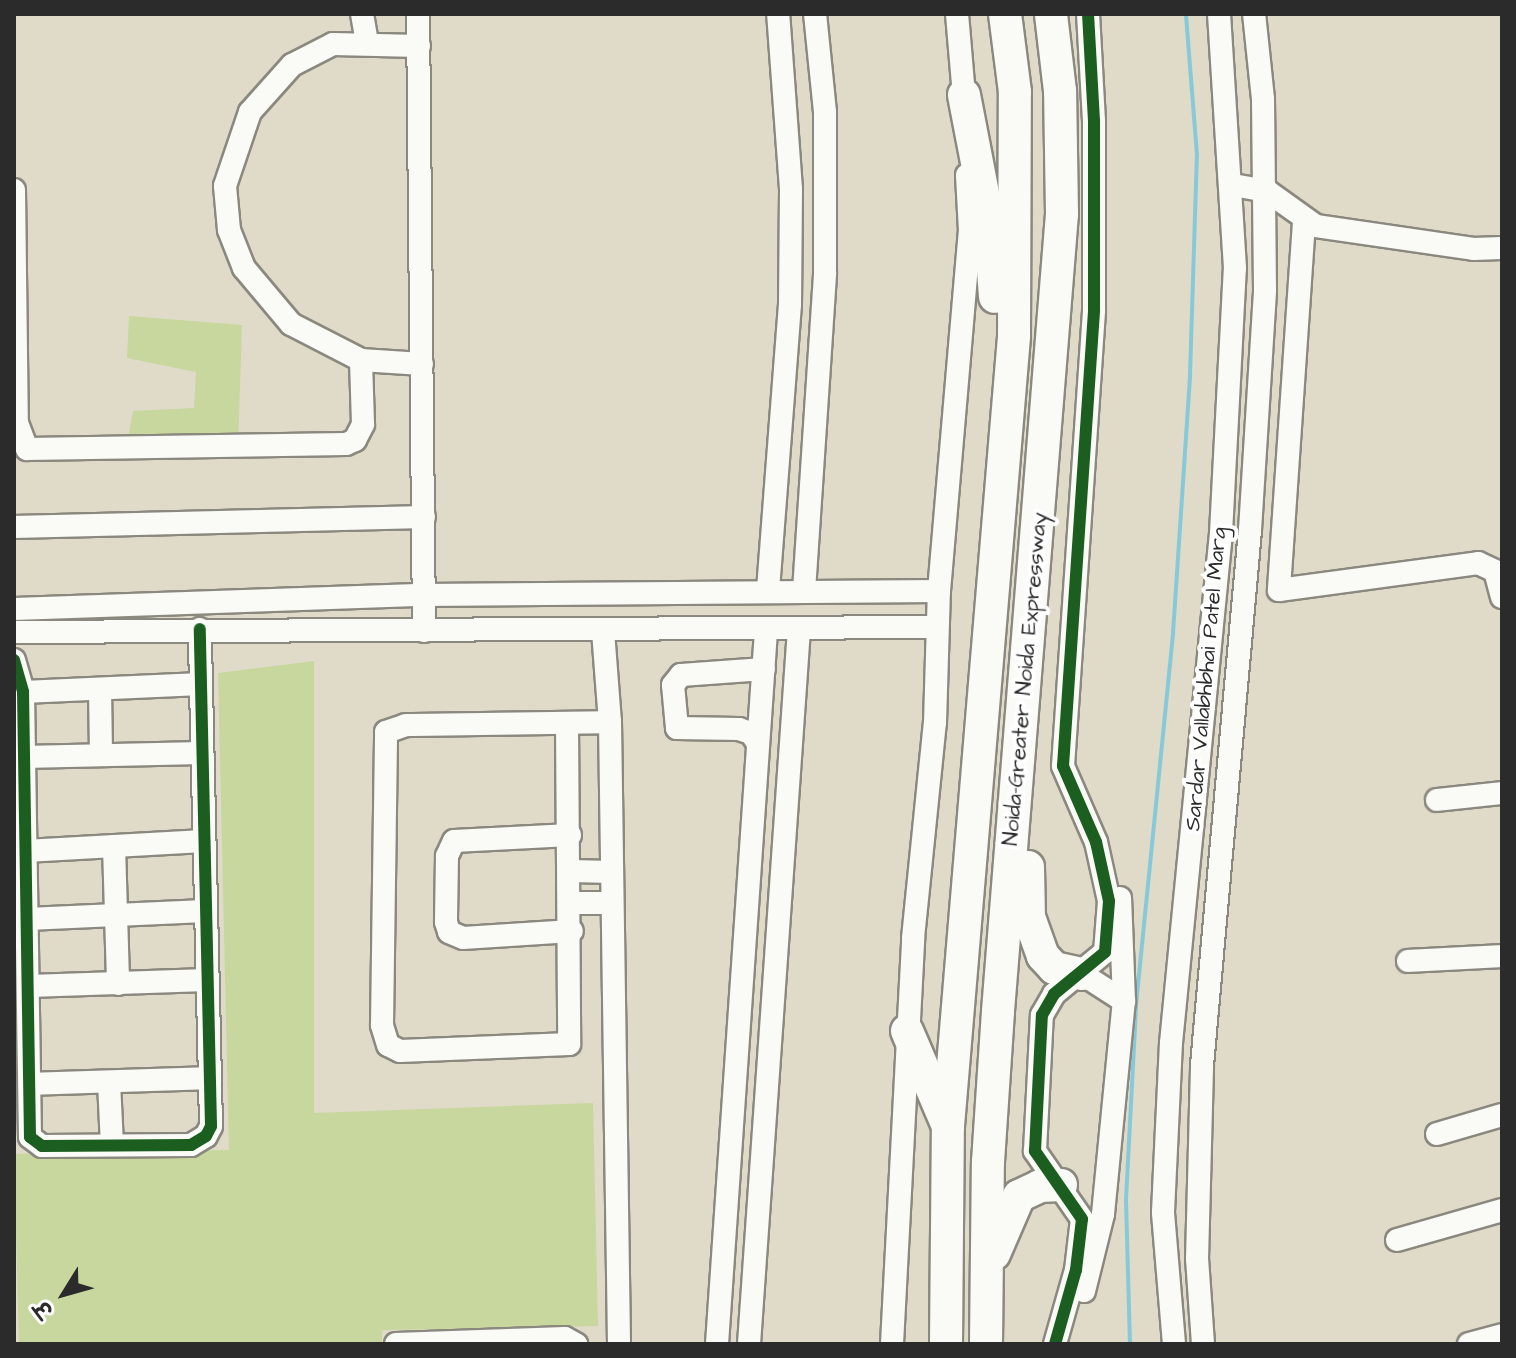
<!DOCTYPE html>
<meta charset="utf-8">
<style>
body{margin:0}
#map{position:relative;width:1516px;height:1358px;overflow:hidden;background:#dfdbc8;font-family:"Architects Daughter","Playpen Sans Deva",sans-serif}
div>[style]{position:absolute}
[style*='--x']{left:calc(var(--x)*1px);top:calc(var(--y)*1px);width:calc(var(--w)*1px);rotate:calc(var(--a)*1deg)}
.green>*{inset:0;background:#c7d79d}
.stream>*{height:4px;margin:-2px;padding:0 2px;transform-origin:2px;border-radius:2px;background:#87c9d8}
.roads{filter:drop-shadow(2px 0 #8b887f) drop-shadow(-2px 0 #8b887f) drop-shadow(0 2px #8b887f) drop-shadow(0 -2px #8b887f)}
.minor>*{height:22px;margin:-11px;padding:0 11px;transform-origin:11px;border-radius:11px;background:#fafaf7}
.highway>*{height:32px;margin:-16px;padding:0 16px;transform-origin:16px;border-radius:16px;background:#fafaf7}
.cycleway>*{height:12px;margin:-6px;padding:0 6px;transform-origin:6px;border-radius:6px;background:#1b5e20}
span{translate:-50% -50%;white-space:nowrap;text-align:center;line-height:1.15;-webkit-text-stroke:8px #fff;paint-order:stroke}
.street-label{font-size:22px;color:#2b2b2b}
.frame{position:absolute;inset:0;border:16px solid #2b2b2b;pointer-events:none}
.north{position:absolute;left:24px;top:1254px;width:80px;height:80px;-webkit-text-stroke:6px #fff;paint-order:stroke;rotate:233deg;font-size:22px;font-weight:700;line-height:32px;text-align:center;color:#2b2b2b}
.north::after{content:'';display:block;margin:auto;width:28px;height:36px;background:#2b2b2b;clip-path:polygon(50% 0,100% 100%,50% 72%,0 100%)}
</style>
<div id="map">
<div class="green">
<div style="clip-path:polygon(129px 316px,242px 325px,238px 447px,126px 450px,133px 411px,194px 408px,196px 372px,127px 358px)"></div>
<div style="clip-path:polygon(314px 661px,314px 1113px,593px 1103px,598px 1326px,382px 1330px,382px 1344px,19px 1344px,14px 1154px,229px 1150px,218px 673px)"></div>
</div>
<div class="stream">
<div style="--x:1130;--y:1344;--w:145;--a:-91.6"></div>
<div style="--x:1126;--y:1199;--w:194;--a:-87"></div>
<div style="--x:1136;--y:1005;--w:374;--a:-84.3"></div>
<div style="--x:1173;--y:633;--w:259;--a:-86.2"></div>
<div style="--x:1190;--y:375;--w:220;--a:-88.2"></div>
<div style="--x:1197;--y:155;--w:141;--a:-94.5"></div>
</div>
<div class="roads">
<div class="minor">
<div style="--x:362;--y:14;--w:28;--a:80"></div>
<div style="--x:418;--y:14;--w:617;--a:89.44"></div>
<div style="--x:957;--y:14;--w:94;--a:85.1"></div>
<div style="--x:419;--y:46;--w:86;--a:-178.7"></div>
<div style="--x:333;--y:44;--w:46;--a:152.9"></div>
<div style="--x:292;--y:65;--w:63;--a:131.8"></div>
<div style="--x:250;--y:112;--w:78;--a:108.7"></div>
<div style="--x:225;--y:186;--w:44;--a:84.8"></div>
<div style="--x:229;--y:230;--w:41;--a:68.5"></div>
<div style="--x:244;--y:268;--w:73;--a:50"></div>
<div style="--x:291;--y:324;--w:79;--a:27.2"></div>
<div style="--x:361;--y:360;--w:61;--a:3.8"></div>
<div style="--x:1233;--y:185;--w:35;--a:10"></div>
<div style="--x:1267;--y:191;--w:60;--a:35.5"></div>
<div style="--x:1316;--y:226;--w:159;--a:8.3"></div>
<div style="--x:1473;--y:249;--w:29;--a:-2"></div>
<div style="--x:14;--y:190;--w:233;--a:89.3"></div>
<div style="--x:17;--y:423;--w:28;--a:69"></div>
<div style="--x:27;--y:449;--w:319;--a:-0.9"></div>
<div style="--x:346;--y:444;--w:10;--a:-24"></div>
<div style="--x:355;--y:440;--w:18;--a:-63"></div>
<div style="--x:363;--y:424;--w:64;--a:-91.8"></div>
<div style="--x:1304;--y:222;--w:369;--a:93.9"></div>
<div style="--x:1279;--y:590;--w:201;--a:-7.7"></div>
<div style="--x:1478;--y:563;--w:19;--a:25"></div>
<div style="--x:1495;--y:571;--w:27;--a:75"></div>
<div style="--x:14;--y:527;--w:410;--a:-1.4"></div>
<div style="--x:768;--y:590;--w:286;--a:-85.6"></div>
<div style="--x:790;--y:305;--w:116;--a:-89.5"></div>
<div style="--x:791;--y:189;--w:175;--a:-94.2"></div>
<div style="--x:804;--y:591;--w:319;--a:-86.2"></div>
<div style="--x:825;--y:273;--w:161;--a:-90"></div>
<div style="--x:825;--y:112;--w:99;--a:-95.8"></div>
<div style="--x:14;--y:609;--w:410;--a:-2"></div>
<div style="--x:424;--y:595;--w:515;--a:-0.45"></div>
<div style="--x:603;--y:631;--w:91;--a:85.6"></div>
<div style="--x:610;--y:722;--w:622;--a:89.17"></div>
<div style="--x:14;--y:632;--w:923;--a:-0.31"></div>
<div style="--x:14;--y:660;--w:33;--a:74"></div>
<div style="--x:23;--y:692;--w:445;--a:89.1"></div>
<div style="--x:30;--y:1137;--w:15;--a:37"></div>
<div style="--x:42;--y:1146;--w:149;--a:-0.4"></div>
<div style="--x:191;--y:1145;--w:17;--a:-31"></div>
<div style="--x:206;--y:1136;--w:11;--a:-63"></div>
<div style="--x:211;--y:1126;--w:497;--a:-91.3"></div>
<div style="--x:100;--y:689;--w:66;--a:89.1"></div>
<div style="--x:23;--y:692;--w:178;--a:-2.6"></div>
<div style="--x:567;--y:724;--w:320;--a:89.6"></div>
<div style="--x:569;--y:1044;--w:169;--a:177.6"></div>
<div style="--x:400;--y:1051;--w:13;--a:-153"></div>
<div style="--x:388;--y:1045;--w:21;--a:-107"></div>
<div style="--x:382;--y:1025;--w:293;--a:-89.2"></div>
<div style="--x:386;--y:732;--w:21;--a:-19"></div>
<div style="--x:406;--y:725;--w:204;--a:-0.8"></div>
<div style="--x:758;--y:744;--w:13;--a:-122"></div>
<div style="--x:751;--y:733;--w:13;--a:-162"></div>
<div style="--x:739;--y:729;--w:62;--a:-179.1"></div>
<div style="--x:677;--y:728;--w:43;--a:-95.3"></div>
<div style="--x:673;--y:685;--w:13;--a:-51"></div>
<div style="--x:681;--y:675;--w:83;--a:-4.1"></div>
<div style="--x:23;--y:757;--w:179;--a:-1.3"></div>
<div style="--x:1437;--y:800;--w:65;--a:-6.1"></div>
<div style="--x:570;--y:835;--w:116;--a:177"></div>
<div style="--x:454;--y:841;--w:17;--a:115"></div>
<div style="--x:447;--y:856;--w:66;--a:90.9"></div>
<div style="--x:446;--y:922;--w:10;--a:73"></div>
<div style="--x:449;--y:932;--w:15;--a:23"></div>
<div style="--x:463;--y:938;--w:109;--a:-3.7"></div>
<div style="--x:114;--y:846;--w:138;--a:88.3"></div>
<div style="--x:25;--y:851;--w:179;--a:-3.2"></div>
<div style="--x:571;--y:871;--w:41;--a:1.4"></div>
<div style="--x:572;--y:903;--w:40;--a:0"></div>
<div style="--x:27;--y:919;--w:178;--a:-2.6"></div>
<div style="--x:1408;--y:961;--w:94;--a:-3"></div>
<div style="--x:1082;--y:974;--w:50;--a:32.7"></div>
<div style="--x:29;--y:986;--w:178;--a:-1.9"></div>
<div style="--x:109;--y:1082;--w:63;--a:87.3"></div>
<div style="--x:30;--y:1084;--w:180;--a:-1.9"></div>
<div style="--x:1437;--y:1134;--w:68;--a:-16.3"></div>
<div style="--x:1397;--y:1240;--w:109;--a:-15.9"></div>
<div style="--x:1084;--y:1291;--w:79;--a:-76.1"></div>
<div style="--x:1103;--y:1214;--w:214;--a:-84.4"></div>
<div style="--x:1124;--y:1001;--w:103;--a:-92.2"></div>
<div style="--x:396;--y:1344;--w:169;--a:-2"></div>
<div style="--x:565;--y:1338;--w:13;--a:29"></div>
<div style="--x:717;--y:1344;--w:716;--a:-86.07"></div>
<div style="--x:749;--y:1344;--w:717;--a:-86"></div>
<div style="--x:892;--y:1344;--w:407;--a:-87"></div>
<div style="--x:913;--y:938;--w:216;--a:-84.2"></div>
<div style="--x:935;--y:723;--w:132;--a:-88.3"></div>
<div style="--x:939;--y:591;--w:361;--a:-85.1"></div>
<div style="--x:970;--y:231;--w:56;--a:-93.1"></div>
<div style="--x:1055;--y:1344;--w:77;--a:-74.2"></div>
<div style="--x:1076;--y:1270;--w:51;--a:-83.3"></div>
<div style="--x:1082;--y:1219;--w:83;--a:-124.7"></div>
<div style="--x:1035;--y:1151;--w:136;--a:-87.1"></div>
<div style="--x:1042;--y:1015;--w:24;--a:-60"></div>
<div style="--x:1054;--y:994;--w:66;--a:-39.5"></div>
<div style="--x:1105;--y:952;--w:51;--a:-85.5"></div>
<div style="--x:1109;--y:901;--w:60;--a:-102.4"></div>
<div style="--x:1096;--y:842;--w:83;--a:-113.5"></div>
<div style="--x:1063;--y:766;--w:457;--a:-86.1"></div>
<div style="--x:1094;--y:310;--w:189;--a:-90"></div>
<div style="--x:1094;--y:121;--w:107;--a:-93.2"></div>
<div style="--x:1174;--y:1344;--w:132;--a:-94.8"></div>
<div style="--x:1163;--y:1212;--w:169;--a:-87.3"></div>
<div style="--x:1171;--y:1043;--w:512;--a:-84.4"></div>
<div style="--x:1221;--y:533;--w:265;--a:-87"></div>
<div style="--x:1235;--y:268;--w:255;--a:-93.6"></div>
<div style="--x:1203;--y:1344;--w:85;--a:-94"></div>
<div style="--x:1197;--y:1259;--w:194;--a:-88.5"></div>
<div style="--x:1202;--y:1065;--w:537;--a:-84.87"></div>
<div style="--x:1250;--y:530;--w:240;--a:-86.4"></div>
<div style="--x:1265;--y:290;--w:191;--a:-90.6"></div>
<div style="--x:1263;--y:99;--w:85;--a:-96"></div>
<div style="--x:1469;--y:1344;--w:34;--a:-15"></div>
</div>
<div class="highway">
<div style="--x:964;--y:95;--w:137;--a:79.1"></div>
<div style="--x:990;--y:230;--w:67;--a:85.7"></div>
<div style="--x:1028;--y:867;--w:50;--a:88.9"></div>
<div style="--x:1029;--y:917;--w:41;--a:70.3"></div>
<div style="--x:1043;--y:956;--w:16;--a:47"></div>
<div style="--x:1054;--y:968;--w:29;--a:12"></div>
<div style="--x:907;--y:1031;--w:103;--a:66.7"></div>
<div style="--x:994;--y:1254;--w:63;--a:-66.7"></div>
<div style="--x:1019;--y:1196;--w:23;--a:-25"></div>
<div style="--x:1040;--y:1186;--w:21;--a:-3"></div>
<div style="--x:946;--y:1344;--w:218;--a:-89.5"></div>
<div style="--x:948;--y:1126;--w:793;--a:-85.22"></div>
<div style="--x:1014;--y:336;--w:244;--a:-89.8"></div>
<div style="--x:1015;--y:92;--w:79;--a:-97.3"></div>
<div style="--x:986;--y:1344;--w:182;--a:-89.4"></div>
<div style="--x:988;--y:1162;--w:151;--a:-86.2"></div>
<div style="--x:998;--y:1011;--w:800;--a:-85.41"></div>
<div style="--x:1062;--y:214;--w:123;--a:-90.9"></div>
<div style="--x:1060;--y:91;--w:78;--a:-96.7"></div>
</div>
</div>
<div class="cycleway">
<div style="--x:14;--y:660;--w:33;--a:74"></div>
<div style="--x:23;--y:692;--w:445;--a:89.1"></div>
<div style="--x:30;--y:1137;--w:15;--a:37"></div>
<div style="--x:42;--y:1146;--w:149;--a:-0.4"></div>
<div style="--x:191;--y:1145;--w:17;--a:-31"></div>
<div style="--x:206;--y:1136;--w:11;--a:-63"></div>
<div style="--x:211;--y:1126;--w:497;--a:-91.3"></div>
<div style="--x:1055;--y:1344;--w:77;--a:-74.2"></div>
<div style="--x:1076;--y:1270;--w:51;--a:-83.3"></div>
<div style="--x:1082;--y:1219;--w:83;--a:-124.7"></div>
<div style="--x:1035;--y:1151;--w:136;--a:-87.1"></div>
<div style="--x:1042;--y:1015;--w:24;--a:-60"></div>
<div style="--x:1054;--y:994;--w:66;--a:-39.5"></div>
<div style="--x:1105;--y:952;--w:51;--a:-85.5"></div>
<div style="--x:1109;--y:901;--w:60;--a:-102.4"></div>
<div style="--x:1096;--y:842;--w:83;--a:-113.5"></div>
<div style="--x:1063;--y:766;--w:457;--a:-86.1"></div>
<div style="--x:1094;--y:310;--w:189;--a:-90"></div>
<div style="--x:1094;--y:121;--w:107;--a:-93.2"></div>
</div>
<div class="street-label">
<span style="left:1025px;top:679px;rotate:-85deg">Noida-Greater Noida Expressway</span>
<span style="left:1206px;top:679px;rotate:-85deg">Sardar Vallabhbhai Patel Marg</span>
</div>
<div class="frame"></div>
<div class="north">उ</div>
</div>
